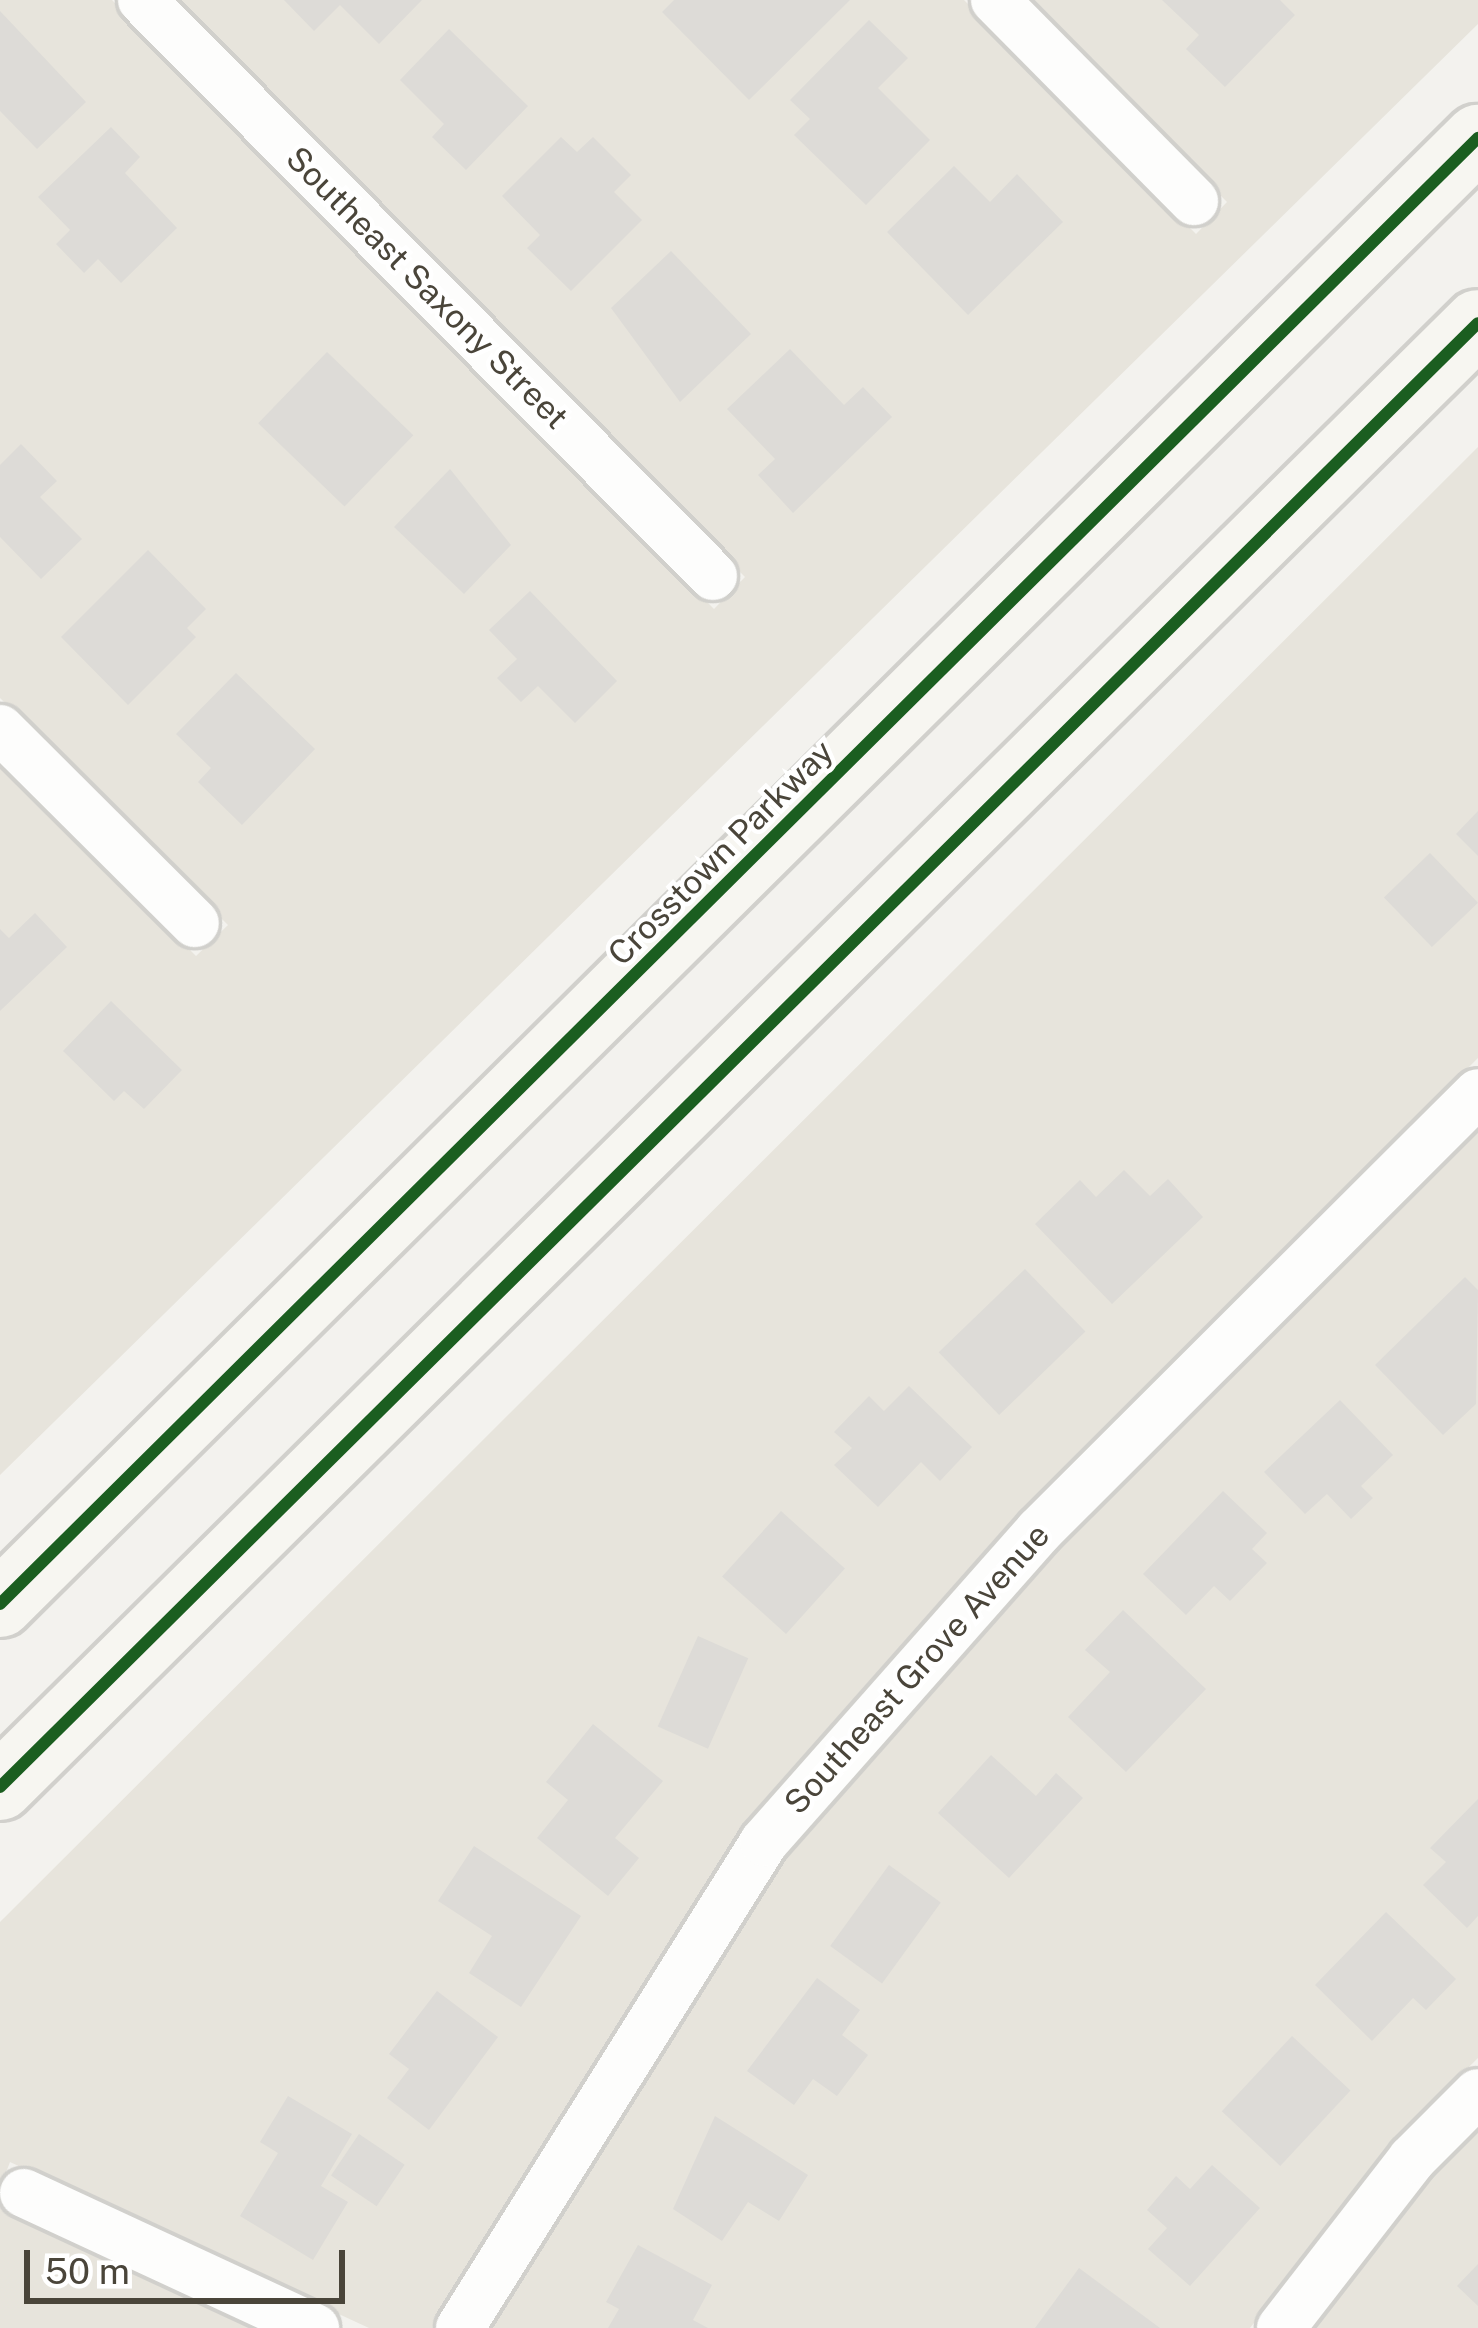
<!DOCTYPE html>
<style>
body{margin:0}
#map{position:relative;width:1478px;height:2328px;overflow:hidden;background:#f3f2ee;font-family:"Public Sans",sans-serif}
div>[style]{position:absolute}
[style*='--x']{left:calc(var(--x)*1px);top:calc(var(--y)*1px);width:calc(var(--w)*1px);rotate:calc(var(--a)*1deg)}
.residential>*{inset:0;background:#e7e4dc}
.building>*{inset:0;background:#dddbd7;transform-origin:0 0}
.roads{filter:drop-shadow(3px 0 #d1d0cc) drop-shadow(-3px 0 #d1d0cc) drop-shadow(0 3px #d1d0cc) drop-shadow(0 -3px #d1d0cc)}
.minor>*{height:48px;margin:-24px;padding:0 24px;transform-origin:24px;border-radius:24px;background:#fdfdfc}
.secondary>*{height:66px;margin:-33px;padding:0 33px;transform-origin:33px;border-radius:33px;background:#f7f6f1}
.cycleway>*{height:12px;margin:-6px;padding:0 6px;transform-origin:6px;border-radius:6px;background:#1b5e20}
span{translate:-50% -50%;white-space:nowrap;text-align:center;line-height:1.15;-webkit-text-stroke:9px #fff;paint-order:stroke}
.street-label{font-size:33px;color:#4a453a}
.scale{position:absolute;left:24px;top:2250px;width:321px;height:54px;box-sizing:border-box;border:6px solid #4a453a;border-top:0;padding-left:15px;font-size:36px;line-height:42px;white-space:nowrap;color:#4a453a;-webkit-text-stroke:9px #fff;paint-order:stroke}
</style>
<div id="map">
<div class="residential">
<div style="clip-path:polygon(0 0,112px 0,714px 609px,745px 577px,174px 0,964px 0,1196px 234px,1227px 202px,1026px 0,1478px 0,1478px 24px,0 1475px,0 760px,196px 956px,228px 925px,0 698px)"></div>
<div style="clip-path:polygon(1478px 447px,1478px 1058px,1022px 1513px,745px 1825px,432px 2328px,369px 2328px,10px 2162px,0 2188px,0 1922px)"></div>
<div style="clip-path:polygon(1478px 1129px,1478px 2058px,1394px 2141px,1250px 2328px,489px 2328px,784px 1857px,1057px 1548px)"></div>
<div style="clip-path:polygon(1478px 2129px,1478px 2328px,1313px 2328px,1430px 2176px)"></div>
<div style="clip-path:polygon(0 2207px,262px 2328px,0 2328px)"></div>
</div>
<div class="building">
<div style="clip-path:polygon(284px 0,422px 0,379px 44px,340px 5px,314px 31px)"></div>
<div style="clip-path:polygon(674px 0,850px 0,749px 100px,662px 12px)"></div>
<div style="clip-path:polygon(1162px 0,1280px 0,1295px 15px,1225px 87px,1186px 49px,1199px 35px)"></div>
<div style="clip-path:polygon(0 11px,86px 102px,37px 149px,0 111px)"></div>
<div style="clip-path:polygon(869px 20px,908px 58px,878px 88px,930px 140px,866px 205px,794px 135px,810px 119px,790px 100px)"></div>
<div style="clip-path:polygon(449px 29px,528px 106px,466px 170px,432px 137px,444px 124px,400px 80px)"></div>
<div style="clip-path:polygon(111px 127px,140px 157px,125px 173px,177px 228px,121px 283px,98px 259px,84px 273px,56px 244px,70px 230px,38px 197px)"></div>
<div style="clip-path:polygon(561px 137px,577px 152px,593px 137px,631px 175px,614px 192px,642px 220px,571px 291px,527px 248px,540px 235px,502px 196px)"></div>
<div style="clip-path:polygon(954px 166px,990px 202px,1017px 174px,1063px 222px,968px 315px,887px 232px)"></div>
<div style="clip-path:polygon(671px 251px,751px 334px,680px 402px,611px 308px)"></div>
<div style="clip-path:polygon(790px 349px,844px 405px,863px 387px,892px 417px,793px 513px,758px 475px,775px 459px,727px 409px)"></div>
<div style="left:327px;top:352px;width:120px;height:99px;rotate:44deg"></div>
<div style="clip-path:polygon(21px 444px,57px 481px,40px 497px,82px 539px,41px 579px,0 537px,0 465px)"></div>
<div style="clip-path:polygon(450px 469px,511px 545px,464px 594px,394px 527px)"></div>
<div style="clip-path:polygon(148px 550px,206px 609px,187px 628px,196px 637px,128px 705px,61px 637px)"></div>
<div style="clip-path:polygon(530px 591px,617px 681px,575px 723px,538px 686px,521px 702px,497px 678px,517px 659px,489px 630px)"></div>
<div style="clip-path:polygon(236px 673px,315px 749px,242px 825px,198px 782px,211px 768px,176px 734px)"></div>
<div style="clip-path:polygon(1478px 811px,1478px 856px,1456px 834px)"></div>
<div style="left:1430px;top:853px;width:69px;height:64px;rotate:46deg"></div>
<div style="clip-path:polygon(35px 913px,67px 947px,0 1011px,0 929px,9px 938px)"></div>
<div style="clip-path:polygon(111px 1001px,182px 1070px,144px 1109px,124px 1091px,114px 1101px,63px 1051px)"></div>
<div style="clip-path:polygon(1124px 1170px,1150px 1196px,1168px 1179px,1203px 1217px,1112px 1304px,1035px 1224px,1080px 1180px,1096px 1197px)"></div>
<div style="left:1025px;top:1269px;width:87px;height:120px;rotate:46deg"></div>
<div style="clip-path:polygon(1465px 1277px,1478px 1290px,1476px 1404px,1443px 1435px,1375px 1365px)"></div>
<div style="clip-path:polygon(909px 1386px,972px 1447px,940px 1481px,921px 1462px,878px 1507px,834px 1465px,852px 1448px,834px 1432px,869px 1396px,884px 1411px)"></div>
<div style="clip-path:polygon(1340px 1400px,1393px 1455px,1361px 1486px,1373px 1498px,1351px 1519px,1327px 1494px,1305px 1514px,1264px 1472px)"></div>
<div style="clip-path:polygon(1223px 1491px,1267px 1533px,1252px 1549px,1267px 1563px,1230px 1601px,1214px 1586px,1186px 1615px,1143px 1574px)"></div>
<div style="left:781px;top:1511px;width:86px;height:88px;rotate:42deg"></div>
<div style="clip-path:polygon(1123px 1610px,1206px 1689px,1126px 1772px,1068px 1717px,1110px 1672px,1085px 1650px)"></div>
<div style="left:698px;top:1636px;width:55px;height:99px;rotate:24deg"></div>
<div style="clip-path:polygon(593px 1724px,663px 1781px,615px 1838px,639px 1858px,608px 1896px,537px 1838px,568px 1800px,546px 1782px)"></div>
<div style="clip-path:polygon(991px 1755px,1036px 1796px,1056px 1773px,1083px 1798px,1009px 1878px,938px 1813px)"></div>
<div style="clip-path:polygon(1478px 1799px,1478px 1916px,1467px 1928px,1423px 1885px,1446px 1862px,1430px 1848px)"></div>
<div style="clip-path:polygon(474px 1846px,581px 1916px,521px 2007px,469px 1973px,492px 1936px,438px 1901px)"></div>
<div style="left:889px;top:1865px;width:64px;height:100px;rotate:36deg"></div>
<div style="clip-path:polygon(1386px 1912px,1456px 1979px,1426px 2010px,1413px 1998px,1372px 2041px,1315px 1985px)"></div>
<div style="clip-path:polygon(817px 1978px,860px 2010px,842px 2035px,868px 2055px,837px 2096px,813px 2079px,794px 2105px,747px 2071px)"></div>
<div style="clip-path:polygon(437px 1991px,498px 2037px,429px 2130px,387px 2098px,409px 2069px,389px 2054px)"></div>
<div style="left:1292px;top:2036px;width:80px;height:103px;rotate:43deg"></div>
<div style="clip-path:polygon(288px 2096px,352px 2134px,321px 2186px,348px 2202px,313px 2260px,240px 2216px,278px 2153px,260px 2142px)"></div>
<div style="clip-path:polygon(715px 2116px,808px 2175px,779px 2221px,748px 2202px,722px 2241px,673px 2209px)"></div>
<div style="left:359px;top:2134px;width:55px;height:50px;rotate:34deg"></div>
<div style="clip-path:polygon(1212px 2165px,1260px 2208px,1190px 2286px,1148px 2249px,1167px 2228px,1147px 2210px,1176px 2176px,1190px 2189px)"></div>
<div style="clip-path:polygon(638px 2245px,712px 2285px,693px 2320px,708px 2328px,608px 2328px,619px 2309px,606px 2302px)"></div>
<div style="clip-path:polygon(1478px 2264px,1478px 2306px,1457px 2286px)"></div>
<div style="clip-path:polygon(1079px 2268px,1160px 2328px,1035px 2328px)"></div>
</div>
<div class="roads">
<div class="minor">
<div style="--x:142;--y:0;--w:811;--a:45.25"></div>
<div style="--x:995;--y:0;--w:283;--a:45.3"></div>
<div style="--x:0;--y:729;--w:275;--a:44.9"></div>
<div style="--x:24;--y:2193;--w:321;--a:24.9"></div>
<div style="--x:460;--y:2328;--w:573;--a:-57.97"></div>
<div style="--x:764;--y:1842;--w:415;--a:-48.5"></div>
<div style="--x:1039;--y:1531;--w:620;--a:-44.93"></div>
<div style="--x:1281;--y:2328;--w:214;--a:-52.2"></div>
<div style="--x:1412;--y:2159;--w:93;--a:-45"></div>
</div>
<div class="secondary">
<div style="--x:0;--y:1604;--w:2082;--a:-44.77"></div>
<div style="--x:0;--y:1787;--w:2080;--a:-44.73"></div>
</div>
</div>
<div class="cycleway">
<div style="--x:0;--y:1604;--w:2082;--a:-44.77"></div>
<div style="--x:0;--y:1787;--w:2080;--a:-44.73"></div>
</div>
<div class="street-label">
<span style="left:427px;top:288px;rotate:45deg">Southeast Saxony Street</span>
<span style="left:721px;top:853px;rotate:-45deg">Crosstown Parkway</span>
<span style="left:917px;top:1669px;rotate:-48deg">Southeast Grove Avenue</span>
</div>
<div class="scale">50 m</div>
</div>
